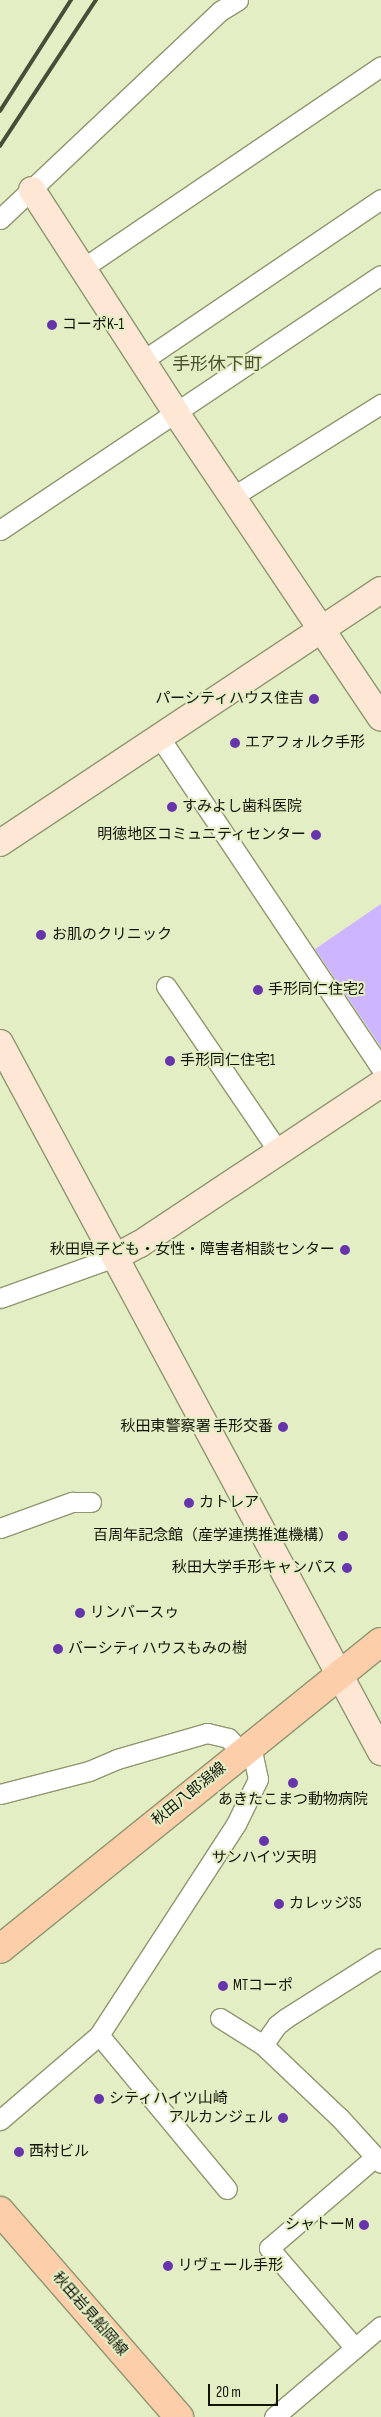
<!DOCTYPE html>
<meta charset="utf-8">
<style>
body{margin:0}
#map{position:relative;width:381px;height:2417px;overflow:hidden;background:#e4eec4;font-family:"Sofia Sans Condensed","Noto Sans JP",sans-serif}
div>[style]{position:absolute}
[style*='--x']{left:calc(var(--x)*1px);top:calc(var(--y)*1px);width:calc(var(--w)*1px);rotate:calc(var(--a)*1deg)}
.green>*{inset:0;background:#cdb6ff}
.roads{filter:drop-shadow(1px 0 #8e976f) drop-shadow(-1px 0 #8e976f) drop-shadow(0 1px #8e976f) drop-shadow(0 -1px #8e976f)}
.street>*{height:19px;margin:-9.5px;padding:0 9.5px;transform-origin:9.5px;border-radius:9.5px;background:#fff}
.secondary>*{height:26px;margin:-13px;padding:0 13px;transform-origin:13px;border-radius:13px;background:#fee7d5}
.primary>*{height:28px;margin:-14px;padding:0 14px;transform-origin:14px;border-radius:14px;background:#fcceaa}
.rail>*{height:4px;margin:-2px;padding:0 2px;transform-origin:2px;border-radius:2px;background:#484d38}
.dots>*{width:14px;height:14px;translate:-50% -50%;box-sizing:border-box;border:2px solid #e4eec4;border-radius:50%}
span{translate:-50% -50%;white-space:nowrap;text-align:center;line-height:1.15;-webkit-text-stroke:4px #e4eec4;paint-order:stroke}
.poi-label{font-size:15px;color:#111406}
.left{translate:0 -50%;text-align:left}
.right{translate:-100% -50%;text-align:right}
.street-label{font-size:15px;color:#111406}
.quarter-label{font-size:18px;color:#49512c}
.scale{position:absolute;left:208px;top:2384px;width:70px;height:22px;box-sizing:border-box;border:2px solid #111406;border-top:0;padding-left:6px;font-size:15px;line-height:18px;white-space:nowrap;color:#111406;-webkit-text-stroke:4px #e4eec4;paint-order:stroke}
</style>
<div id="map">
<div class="green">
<div style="clip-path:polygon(381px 904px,381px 1047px,315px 949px)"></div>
</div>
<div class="roads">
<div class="street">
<div style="--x:0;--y:219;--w:303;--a:-43.4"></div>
<div style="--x:220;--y:11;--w:21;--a:-31"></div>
<div style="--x:83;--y:268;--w:360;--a:-34.1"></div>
<div style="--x:142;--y:361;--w:289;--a:-34.1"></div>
<div style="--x:232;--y:497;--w:176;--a:-32"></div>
<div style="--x:0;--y:530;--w:458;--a:-33.8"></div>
<div style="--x:160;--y:738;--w:397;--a:56.2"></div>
<div style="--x:166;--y:986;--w:201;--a:55.8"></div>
<div style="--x:0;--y:1298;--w:124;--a:-19.7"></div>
<div style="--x:0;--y:1528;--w:77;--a:-19.9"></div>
<div style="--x:72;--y:1502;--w:19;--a:0"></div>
<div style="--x:0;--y:1794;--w:92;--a:-14.5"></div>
<div style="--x:89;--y:1771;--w:30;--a:-23"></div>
<div style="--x:117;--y:1759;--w:94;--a:-16.1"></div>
<div style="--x:207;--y:1733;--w:22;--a:13"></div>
<div style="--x:228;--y:1738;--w:20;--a:45"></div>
<div style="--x:220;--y:2018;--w:51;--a:32.1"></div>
<div style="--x:263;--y:2045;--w:105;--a:43.5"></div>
<div style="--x:339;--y:2117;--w:62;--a:47.6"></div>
<div style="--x:99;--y:2035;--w:200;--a:50.3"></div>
<div style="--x:263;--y:2045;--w:24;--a:-55"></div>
<div style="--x:277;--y:2025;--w:11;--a:-38"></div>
<div style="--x:286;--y:2018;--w:112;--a:-32.3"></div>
<div style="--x:0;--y:2120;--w:130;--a:-40.6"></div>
<div style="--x:99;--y:2035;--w:252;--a:-57"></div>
<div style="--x:236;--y:1824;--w:50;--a:-63.9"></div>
<div style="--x:258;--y:1779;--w:35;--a:-102"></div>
<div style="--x:355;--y:2348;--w:132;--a:-130.7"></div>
<div style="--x:269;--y:2248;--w:140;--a:-40.6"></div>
<div style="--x:274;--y:2417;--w:140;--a:-40.4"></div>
</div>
<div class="secondary">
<div style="--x:32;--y:190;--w:265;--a:57.1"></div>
<div style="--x:176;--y:413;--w:367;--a:56.1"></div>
<div style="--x:0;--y:843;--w:457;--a:-33.6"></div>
<div style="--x:0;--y:1043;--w:805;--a:61.75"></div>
<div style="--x:117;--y:1256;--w:26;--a:-28"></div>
<div style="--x:140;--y:1244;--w:289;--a:-33.6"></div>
</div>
<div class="primary">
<div style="--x:0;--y:1949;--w:489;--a:-38.9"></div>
<div style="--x:0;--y:2211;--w:273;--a:49"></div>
</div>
</div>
<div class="rail">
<div style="--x:0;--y:111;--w:132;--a:-57.4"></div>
<div style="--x:0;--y:146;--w:175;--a:-56.7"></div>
</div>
<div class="dots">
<div style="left:52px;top:325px;background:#6634ab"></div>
<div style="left:314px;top:699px;background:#6634ab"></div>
<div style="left:235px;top:743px;background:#6634ab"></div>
<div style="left:172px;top:807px;background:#6634ab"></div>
<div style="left:316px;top:835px;background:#6634ab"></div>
<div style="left:41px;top:935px;background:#6634ab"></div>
<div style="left:258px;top:990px;background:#6634ab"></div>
<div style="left:170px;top:1061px;background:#6634ab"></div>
<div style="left:345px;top:1250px;background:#6634ab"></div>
<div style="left:283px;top:1427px;background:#6634ab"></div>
<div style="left:189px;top:1503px;background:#6634ab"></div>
<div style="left:343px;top:1536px;background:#6634ab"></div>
<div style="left:347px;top:1568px;background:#6634ab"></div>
<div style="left:80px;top:1613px;background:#6634ab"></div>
<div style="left:58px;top:1649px;background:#6634ab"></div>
<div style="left:293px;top:1783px;background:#6634ab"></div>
<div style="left:264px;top:1841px;background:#6634ab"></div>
<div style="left:279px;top:1904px;background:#6634ab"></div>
<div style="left:223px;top:1986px;background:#6634ab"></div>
<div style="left:99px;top:2099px;background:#6634ab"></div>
<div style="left:283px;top:2118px;background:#6634ab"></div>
<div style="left:19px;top:2152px;background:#6634ab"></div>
<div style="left:364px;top:2225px;background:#6634ab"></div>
<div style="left:168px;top:2266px;background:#6634ab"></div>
</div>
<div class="poi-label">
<span class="left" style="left:62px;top:325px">コーポK-1</span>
<span class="right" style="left:304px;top:699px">パーシティハウス住吉</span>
<span class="left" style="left:245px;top:743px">エアフォルク手形</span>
<span class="left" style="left:182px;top:807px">すみよし歯科医院</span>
<span class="right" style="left:306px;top:835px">明徳地区コミュニティセンター</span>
<span class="left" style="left:52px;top:935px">お肌のクリニック</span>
<span class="left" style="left:268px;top:990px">手形同仁住宅2</span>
<span class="left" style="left:180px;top:1061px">手形同仁住宅1</span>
<span class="right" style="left:335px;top:1250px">秋田県子ども・女性・障害者相談センター</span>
<span class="right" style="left:273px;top:1427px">秋田東警察署 手形交番</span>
<span class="left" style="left:199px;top:1503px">カトレア</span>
<span class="right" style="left:333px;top:1536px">百周年記念館（産学連携推進機構）</span>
<span class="right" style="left:337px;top:1568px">秋田大学手形キャンパス</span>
<span class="left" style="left:90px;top:1613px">リンバースゥ</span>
<span class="left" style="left:68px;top:1649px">バーシティハウスもみの樹</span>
<span style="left:293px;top:1800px">あきたこまつ動物病院</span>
<span style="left:264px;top:1858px">サンハイツ天明</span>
<span class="left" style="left:289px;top:1904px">カレッジS5</span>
<span class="left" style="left:233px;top:1986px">MTコーポ</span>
<span class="left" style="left:109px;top:2099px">シティハイツ山崎</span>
<span class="right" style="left:273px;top:2118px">アルカンジェル</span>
<span class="left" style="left:29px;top:2152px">西村ビル</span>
<span class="right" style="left:354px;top:2225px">シャトーM</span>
<span class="left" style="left:178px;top:2266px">リヴェール手形</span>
</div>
<div class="street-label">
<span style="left:189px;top:1794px;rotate:-39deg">秋田八郎潟線</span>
<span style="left:90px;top:2314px;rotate:49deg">秋田岩見船岡線</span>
</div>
<div class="quarter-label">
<span style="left:217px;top:365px">手形休下町</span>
</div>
<div class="scale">20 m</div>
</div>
